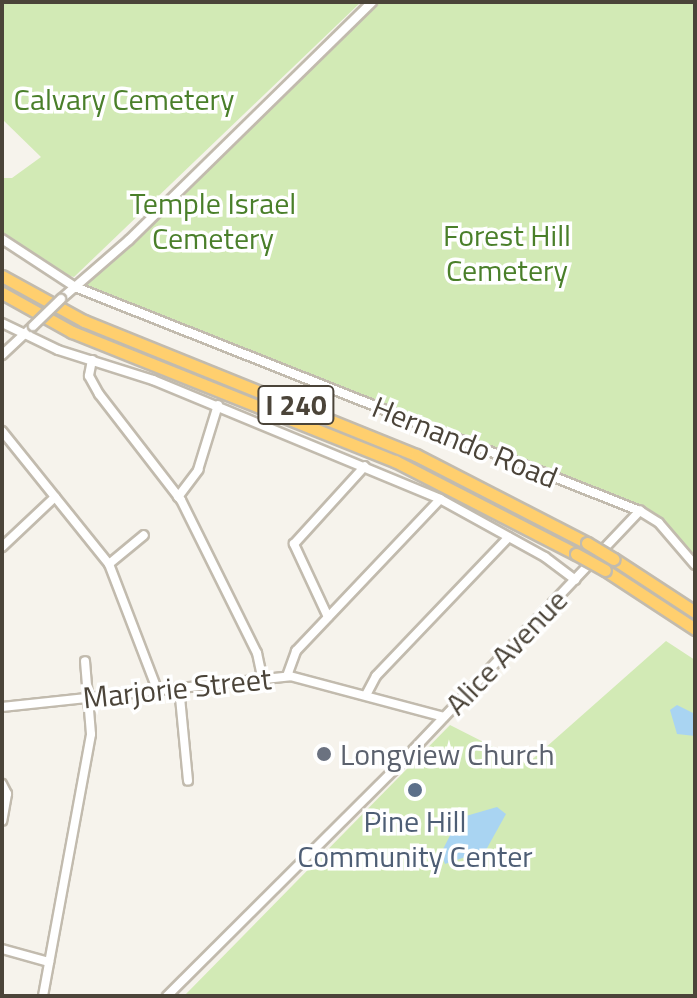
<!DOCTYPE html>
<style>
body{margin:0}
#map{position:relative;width:697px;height:998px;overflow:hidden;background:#f6f3ec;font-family:"Titillium Web",sans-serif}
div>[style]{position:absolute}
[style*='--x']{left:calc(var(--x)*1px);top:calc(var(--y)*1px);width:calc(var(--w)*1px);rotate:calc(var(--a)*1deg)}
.green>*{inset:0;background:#d2eab5}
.water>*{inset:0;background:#a9d4f2}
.roads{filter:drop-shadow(2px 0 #c2bbae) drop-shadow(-2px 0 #c2bbae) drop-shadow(0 2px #c2bbae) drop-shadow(0 -2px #c2bbae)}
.minor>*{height:8px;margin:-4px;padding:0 4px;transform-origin:4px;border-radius:4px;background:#fff}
.highway>*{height:11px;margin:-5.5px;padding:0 5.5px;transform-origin:5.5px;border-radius:5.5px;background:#ffcf6e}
.bridges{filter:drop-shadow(2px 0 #c2bbae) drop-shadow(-2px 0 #c2bbae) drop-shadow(0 2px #c2bbae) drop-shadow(0 -2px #c2bbae)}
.minor-bridge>*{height:8px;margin:-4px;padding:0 4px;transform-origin:4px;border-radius:4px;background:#fff}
.highway-bridge>*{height:11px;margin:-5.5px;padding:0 5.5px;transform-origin:5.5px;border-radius:5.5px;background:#ffcf6e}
.dots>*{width:22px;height:22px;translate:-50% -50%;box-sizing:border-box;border:4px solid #fff;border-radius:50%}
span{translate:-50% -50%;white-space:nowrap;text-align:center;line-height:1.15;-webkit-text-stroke:7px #fff;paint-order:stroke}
.shield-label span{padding:2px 6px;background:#fff;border:2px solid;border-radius:6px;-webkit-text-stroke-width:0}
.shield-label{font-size:28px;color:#4b4439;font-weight:700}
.park-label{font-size:30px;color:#4a7f2a}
.street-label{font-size:30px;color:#4b4439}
.worship-label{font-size:30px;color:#5b616d}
.left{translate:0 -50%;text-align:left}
.service-label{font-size:30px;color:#4e5e75}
.frame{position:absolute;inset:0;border:4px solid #4b4439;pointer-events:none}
</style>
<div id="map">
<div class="green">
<div style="clip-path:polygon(2px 2px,361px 2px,74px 277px,55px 272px,2px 232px,2px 178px,12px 178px,41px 157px,2px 119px)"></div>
<div style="clip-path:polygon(375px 2px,695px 2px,695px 562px,653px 514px,83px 285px)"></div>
<div style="clip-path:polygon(666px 641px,695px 660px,695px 996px,184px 996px,450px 725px,527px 764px)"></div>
</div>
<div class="water">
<div style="clip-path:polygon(677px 705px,695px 714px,695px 736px,677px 734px,670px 710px)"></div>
<div style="clip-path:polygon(497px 807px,506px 814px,486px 850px,445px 864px,441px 853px,459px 818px)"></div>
</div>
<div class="roads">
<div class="minor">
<div style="--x:2;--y:239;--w:87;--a:33.3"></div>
<div style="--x:75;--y:287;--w:608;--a:21.63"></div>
<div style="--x:640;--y:511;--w:22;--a:32"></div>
<div style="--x:659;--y:523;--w:55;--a:49.4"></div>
<div style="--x:61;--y:299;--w:90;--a:-40.9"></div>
<div style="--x:129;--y:240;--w:340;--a:-44.4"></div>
<div style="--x:2;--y:323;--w:62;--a:25.7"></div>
<div style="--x:58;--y:350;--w:100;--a:17.5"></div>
<div style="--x:153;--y:380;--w:311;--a:22.5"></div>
<div style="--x:440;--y:499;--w:120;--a:28.9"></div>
<div style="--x:545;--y:557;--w:38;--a:37"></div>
<div style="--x:2;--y:355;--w:42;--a:-43.1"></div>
<div style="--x:92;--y:360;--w:16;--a:101"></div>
<div style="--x:89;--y:376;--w:21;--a:61"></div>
<div style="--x:99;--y:394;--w:134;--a:52.3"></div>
<div style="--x:181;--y:500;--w:171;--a:63.6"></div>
<div style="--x:257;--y:653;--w:25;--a:78"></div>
<div style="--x:2;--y:431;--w:171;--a:51.2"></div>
<div style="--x:109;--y:564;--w:134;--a:69"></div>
<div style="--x:178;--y:497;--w:34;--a:-53"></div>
<div style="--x:198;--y:470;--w:68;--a:-72.9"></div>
<div style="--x:2;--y:547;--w:73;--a:-43.3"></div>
<div style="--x:109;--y:564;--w:45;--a:-39.6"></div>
<div style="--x:328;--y:617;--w:81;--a:-115"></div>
<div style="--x:294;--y:544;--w:105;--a:-47.7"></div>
<div style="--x:287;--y:676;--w:27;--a:-70"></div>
<div style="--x:296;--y:651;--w:209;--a:-46.5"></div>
<div style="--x:179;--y:687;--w:94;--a:84.5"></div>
<div style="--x:366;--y:695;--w:21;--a:-62"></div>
<div style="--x:376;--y:676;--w:192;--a:-46.3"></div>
<div style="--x:2;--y:707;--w:290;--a:-6.1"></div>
<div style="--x:290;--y:676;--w:159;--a:14.9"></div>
<div style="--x:2;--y:784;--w:11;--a:63"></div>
<div style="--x:7;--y:794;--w:27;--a:100"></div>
<div style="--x:2;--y:949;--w:49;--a:15.5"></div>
<div style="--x:43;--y:996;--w:266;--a:-79.6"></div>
<div style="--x:91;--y:734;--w:73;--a:-94.7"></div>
<div style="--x:167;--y:996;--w:319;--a:-44.9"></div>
<div style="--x:393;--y:771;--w:359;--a:-46.5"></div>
</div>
<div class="highway">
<div style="--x:2;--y:276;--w:94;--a:28.8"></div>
<div style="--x:84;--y:321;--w:358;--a:22"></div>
<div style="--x:416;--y:455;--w:192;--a:27.2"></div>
<div style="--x:2;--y:293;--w:80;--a:29.1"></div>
<div style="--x:72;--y:332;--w:348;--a:21.8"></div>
<div style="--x:395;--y:461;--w:203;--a:27.2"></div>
<div style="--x:614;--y:559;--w:97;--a:33.2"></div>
<div style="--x:605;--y:570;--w:108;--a:33.2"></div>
</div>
</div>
<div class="bridges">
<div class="minor-bridge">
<div style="--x:33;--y:326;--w:39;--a:-44"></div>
</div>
<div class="highway-bridge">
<div style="--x:587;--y:543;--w:31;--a:31"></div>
<div style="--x:576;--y:554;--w:33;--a:29"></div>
</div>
</div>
<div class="dots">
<div style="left:324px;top:754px;background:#6b7280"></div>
<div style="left:415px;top:790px;background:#5c6f8a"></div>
</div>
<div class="shield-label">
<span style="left:296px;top:405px">I 240</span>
</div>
<div class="park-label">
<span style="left:124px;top:99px">Calvary Cemetery</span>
<span style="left:213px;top:220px">Temple Israel<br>Cemetery</span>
<span style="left:507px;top:252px">Forest Hill<br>Cemetery</span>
</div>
<div class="street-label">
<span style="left:465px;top:442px;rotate:22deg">Hernando Road</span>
<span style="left:506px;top:652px;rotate:-46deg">Alice Avenue</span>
<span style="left:177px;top:688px;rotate:-6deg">Marjorie Street</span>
</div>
<div class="worship-label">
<span class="left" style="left:340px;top:754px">Longview Church</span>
</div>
<div class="service-label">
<span style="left:415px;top:838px">Pine Hill<br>Community Center</span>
</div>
<div class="frame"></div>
</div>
